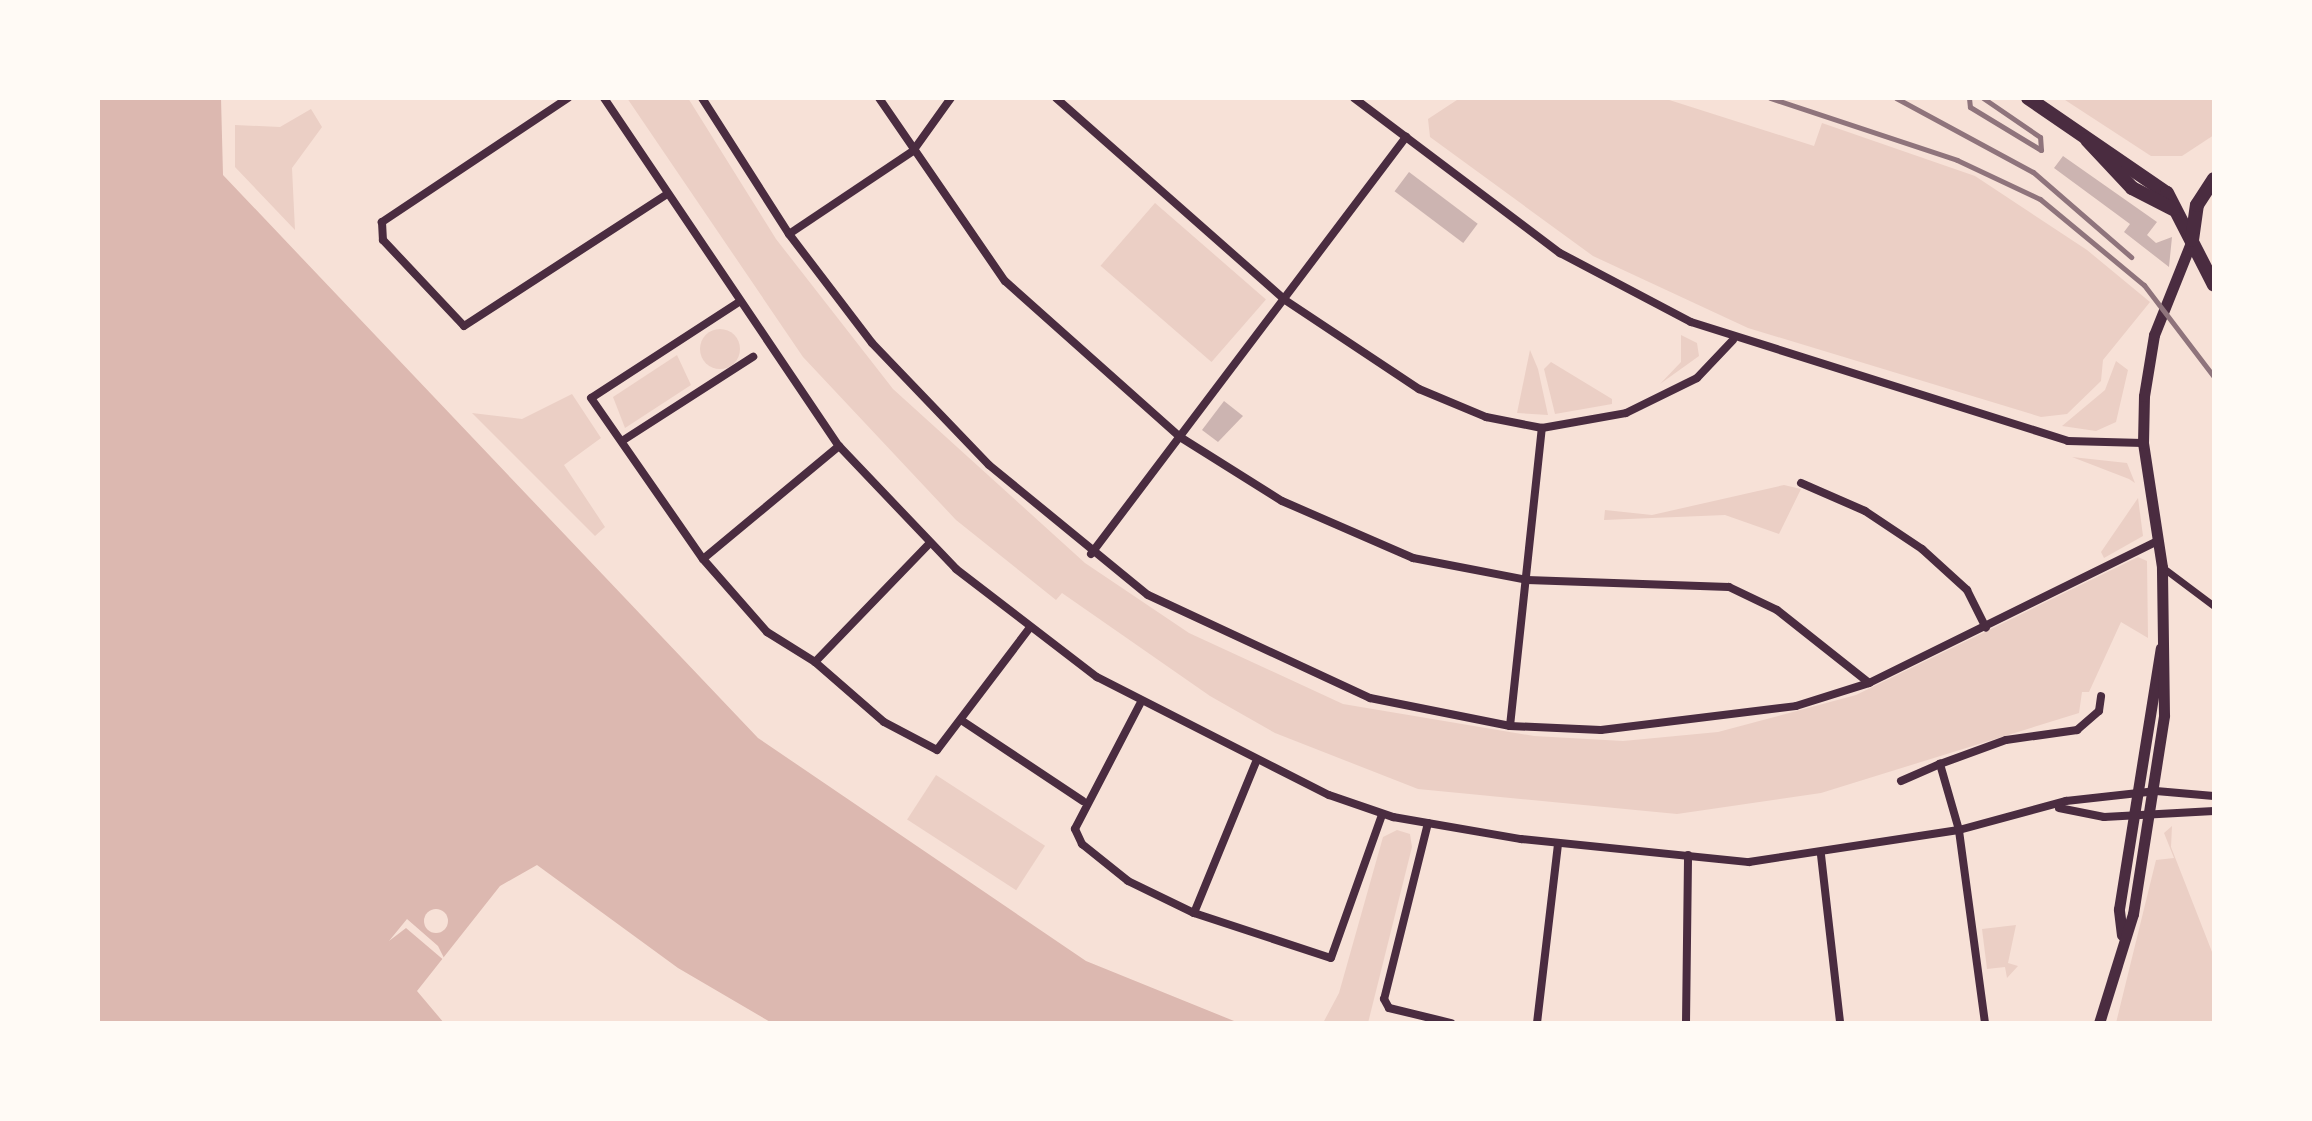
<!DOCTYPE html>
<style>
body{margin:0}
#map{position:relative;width:2312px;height:1121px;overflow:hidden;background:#f7e1d7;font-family:"Fira Sans",sans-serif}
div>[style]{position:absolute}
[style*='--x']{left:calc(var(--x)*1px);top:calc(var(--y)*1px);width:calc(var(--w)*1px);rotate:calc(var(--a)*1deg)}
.green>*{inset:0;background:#ebcfc5;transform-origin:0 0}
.round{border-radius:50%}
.water>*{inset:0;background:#dcb8b0}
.pier>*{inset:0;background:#f7e1d7}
.building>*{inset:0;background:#ccb4b1;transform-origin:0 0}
.pedestrian>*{height:7px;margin:-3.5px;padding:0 3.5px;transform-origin:3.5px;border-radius:3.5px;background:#4a2c40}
.minor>*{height:8px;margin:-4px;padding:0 4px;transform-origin:4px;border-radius:4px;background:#4a2c40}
.tertiary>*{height:11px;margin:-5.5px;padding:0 5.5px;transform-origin:5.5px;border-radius:5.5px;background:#4a2c40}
.primary>*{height:14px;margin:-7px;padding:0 7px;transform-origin:7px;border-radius:7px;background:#4a2c40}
.rail>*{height:5px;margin:-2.5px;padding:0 2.5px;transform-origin:2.5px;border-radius:2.5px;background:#8f747c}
span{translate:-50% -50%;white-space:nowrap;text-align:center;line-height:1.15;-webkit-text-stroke:8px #fffaf5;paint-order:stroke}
.frame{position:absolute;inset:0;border:100px solid #fffaf5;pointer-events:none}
</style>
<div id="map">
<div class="green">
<div style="clip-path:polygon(627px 98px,688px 98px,776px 239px,893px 389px,1085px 563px,1189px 633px,1343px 704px,1534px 736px,1623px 741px,1718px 732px,1856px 695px,2138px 557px,2147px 561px,2148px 638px,2121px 622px,2089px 692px,2082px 692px,2079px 713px,1821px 793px,1677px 814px,1418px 789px,1275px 733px,1210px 696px,1062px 593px,1056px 600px,956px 520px,803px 357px)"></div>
<div style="clip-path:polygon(1460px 98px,1663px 98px,1814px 146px,1822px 123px,1975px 176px,2087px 250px,2150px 302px,2103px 360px,2101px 381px,2067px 414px,2041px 417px,1748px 328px,1593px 256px,1430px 137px,1428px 119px)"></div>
<div style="clip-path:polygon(2062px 98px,2214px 98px,2214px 135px,2182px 156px,2151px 156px)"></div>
<div style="clip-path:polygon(311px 109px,322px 127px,292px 168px,295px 230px,235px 167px,235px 125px,280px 127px)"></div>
<div style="left:1155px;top:203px;width:147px;height:83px;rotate:41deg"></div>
<div class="round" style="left:700px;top:329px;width:40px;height:40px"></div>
<div style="clip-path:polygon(1681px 335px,1697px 343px,1699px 356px,1660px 384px,1681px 362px)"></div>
<div style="clip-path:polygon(1530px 350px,1538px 369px,1548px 415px,1517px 413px)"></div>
<div style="clip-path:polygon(677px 355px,691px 385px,625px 428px,613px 397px)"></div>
<div style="clip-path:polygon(2116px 361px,2128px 370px,2116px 422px,2096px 431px,2062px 426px,2105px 390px)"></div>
<div style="clip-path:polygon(1551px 362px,1612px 399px,1612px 404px,1555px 414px,1544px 369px)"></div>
<div style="clip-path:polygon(572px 394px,601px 438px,564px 465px,605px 527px,595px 536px,472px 413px,522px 419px)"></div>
<div style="clip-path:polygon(2072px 457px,2127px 463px,2135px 483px,2129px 479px)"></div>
<div style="clip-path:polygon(1784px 485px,1801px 489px,1779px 534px,1725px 515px,1604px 520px,1605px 510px,1652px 515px)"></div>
<div style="clip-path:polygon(2138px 498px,2143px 536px,2104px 558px,2101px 552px)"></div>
<div style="left:936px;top:775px;width:130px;height:53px;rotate:33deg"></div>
<div style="clip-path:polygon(2172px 826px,2171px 847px,2214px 957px,2214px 1023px,2116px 1023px,2156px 860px,2174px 858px,2164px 833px)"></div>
<div style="clip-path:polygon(1397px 830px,1410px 834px,1412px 847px,1368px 1023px,1323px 1023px,1339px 993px,1383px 837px)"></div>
<div style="clip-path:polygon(2016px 925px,2008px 963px,2018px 966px,2007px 978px,2005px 967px,1987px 969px,1982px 929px)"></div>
</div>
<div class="water">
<div style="clip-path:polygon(98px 98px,221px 98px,223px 175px,758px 738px,1086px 961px,1239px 1023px,772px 1023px,678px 968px,537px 865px,500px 886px,417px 991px,444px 1023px,98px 1023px)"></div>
</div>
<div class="pier">
<div class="round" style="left:424px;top:909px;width:24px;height:24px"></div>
<div style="clip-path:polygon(407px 919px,438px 946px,446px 962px,406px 928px,389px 941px)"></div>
</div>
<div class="building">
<div style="clip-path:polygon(2063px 156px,2157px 222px,2147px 235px,2156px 243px,2172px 237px,2169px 267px,2124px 232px,2130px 224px,2054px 168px)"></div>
<div style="left:1409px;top:172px;width:86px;height:24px;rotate:37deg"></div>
<div style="clip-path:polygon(1224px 401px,1243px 416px,1218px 442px,1202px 430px)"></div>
</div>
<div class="pedestrian">
<div style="--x:2162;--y:567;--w:65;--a:36.9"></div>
</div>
<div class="minor">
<div style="--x:568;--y:98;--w:224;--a:146.3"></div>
<div style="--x:382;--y:222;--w:18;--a:87"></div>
<div style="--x:383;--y:240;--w:118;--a:46.7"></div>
<div style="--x:464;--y:326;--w:241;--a:-33"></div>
<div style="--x:604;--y:98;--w:420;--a:56"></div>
<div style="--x:839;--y:446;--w:170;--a:46.4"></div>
<div style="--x:956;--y:569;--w:178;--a:37.5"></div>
<div style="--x:1097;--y:677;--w:260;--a:27"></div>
<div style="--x:1329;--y:795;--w:68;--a:19"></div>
<div style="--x:1393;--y:817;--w:130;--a:9.8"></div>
<div style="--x:1521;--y:839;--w:229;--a:5.8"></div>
<div style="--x:1749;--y:862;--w:212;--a:-8.7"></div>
<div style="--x:1959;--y:830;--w:111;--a:-15.2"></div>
<div style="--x:2066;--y:801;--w:91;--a:-6.3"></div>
<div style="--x:2156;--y:791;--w:58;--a:4.9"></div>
<div style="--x:702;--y:98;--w:161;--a:57.4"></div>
<div style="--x:789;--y:234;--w:137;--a:52.7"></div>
<div style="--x:872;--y:343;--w:169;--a:46.2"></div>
<div style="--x:989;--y:465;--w:205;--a:39.3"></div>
<div style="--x:1148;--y:595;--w:245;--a:24.9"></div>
<div style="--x:1370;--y:698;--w:143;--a:11.3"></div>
<div style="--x:1510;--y:726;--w:91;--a:2.5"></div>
<div style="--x:1601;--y:730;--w:196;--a:-7"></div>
<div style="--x:1796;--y:706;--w:77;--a:-17.5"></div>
<div style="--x:1869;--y:683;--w:323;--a:-26.2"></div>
<div style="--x:879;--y:98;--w:222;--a:55.5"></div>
<div style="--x:1005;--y:281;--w:234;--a:41.7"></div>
<div style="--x:1180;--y:437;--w:120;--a:32.1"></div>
<div style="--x:1282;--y:501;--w:143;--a:23.5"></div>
<div style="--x:1413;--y:558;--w:116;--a:10.9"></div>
<div style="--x:1527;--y:580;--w:202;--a:2"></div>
<div style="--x:1729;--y:587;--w:53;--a:25.6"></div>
<div style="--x:1777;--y:610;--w:117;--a:38.4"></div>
<div style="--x:1056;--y:98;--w:305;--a:41.4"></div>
<div style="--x:1285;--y:300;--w:161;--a:33.6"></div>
<div style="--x:1419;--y:389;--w:73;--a:22.7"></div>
<div style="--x:1486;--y:417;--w:57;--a:11.1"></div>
<div style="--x:1542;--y:428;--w:85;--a:-10.1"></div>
<div style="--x:1626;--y:413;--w:79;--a:-26.2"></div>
<div style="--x:1697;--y:378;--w:52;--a:-46.5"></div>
<div style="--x:1354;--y:98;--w:258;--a:37"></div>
<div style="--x:1560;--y:253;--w:148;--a:27.8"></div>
<div style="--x:1691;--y:322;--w:395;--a:17.5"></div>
<div style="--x:2068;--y:441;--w:75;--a:1.5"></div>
<div style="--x:789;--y:234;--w:149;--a:-33.8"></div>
<div style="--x:913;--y:151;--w:65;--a:-54.4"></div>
<div style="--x:739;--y:302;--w:176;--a:147"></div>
<div style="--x:591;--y:398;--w:196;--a:55.2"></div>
<div style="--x:703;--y:559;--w:97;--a:48.8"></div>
<div style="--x:767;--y:632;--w:57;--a:32"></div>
<div style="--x:815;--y:662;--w:91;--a:41"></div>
<div style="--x:884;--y:722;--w:60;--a:27.8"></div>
<div style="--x:937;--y:750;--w:152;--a:-52.8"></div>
<div style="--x:622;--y:441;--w:156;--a:-32.7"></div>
<div style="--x:1801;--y:483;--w:70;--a:23.6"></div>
<div style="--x:1865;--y:511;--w:69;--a:33.7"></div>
<div style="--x:1922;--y:549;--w:61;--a:42.3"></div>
<div style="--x:1967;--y:590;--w:42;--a:63.4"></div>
<div style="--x:1091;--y:554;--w:523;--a:-52.93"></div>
<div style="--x:703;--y:559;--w:177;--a:-39.7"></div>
<div style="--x:815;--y:662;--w:165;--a:-46"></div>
<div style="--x:1141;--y:702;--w:143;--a:117.5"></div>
<div style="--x:1075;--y:829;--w:17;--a:65"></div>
<div style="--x:1082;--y:844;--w:59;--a:38.8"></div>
<div style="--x:1128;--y:881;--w:73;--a:25.9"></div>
<div style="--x:1194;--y:913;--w:144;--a:18.2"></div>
<div style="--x:1331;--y:958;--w:152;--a:-70.4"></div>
<div style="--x:961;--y:720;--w:146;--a:33.6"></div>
<div style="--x:1510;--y:726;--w:300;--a:-83.9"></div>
<div style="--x:1901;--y:781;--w:43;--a:-23.6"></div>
<div style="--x:2059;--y:808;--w:46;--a:11.3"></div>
<div style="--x:2104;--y:817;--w:110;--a:-3.1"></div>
<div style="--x:1428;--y:823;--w:181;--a:104"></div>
<div style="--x:1384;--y:999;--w:10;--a:61"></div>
<div style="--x:1389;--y:1008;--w:64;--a:13.6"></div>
<div style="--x:1821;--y:855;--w:169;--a:83.5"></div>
<div style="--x:1194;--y:913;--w:163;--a:-67.7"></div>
<div style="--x:1537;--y:1023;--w:179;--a:-83.3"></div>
<div style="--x:1686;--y:1023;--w:168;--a:-89.3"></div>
<div style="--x:1985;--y:1023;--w:195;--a:-97.7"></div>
<div style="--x:1959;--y:830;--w:69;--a:-106.1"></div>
<div style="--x:1940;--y:764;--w:70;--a:-20"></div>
<div style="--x:2006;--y:740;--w:72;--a:-8"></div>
<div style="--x:2077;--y:730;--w:29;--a:-41"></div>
<div style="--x:2099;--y:711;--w:15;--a:-82"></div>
</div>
<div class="tertiary">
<div style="--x:2122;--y:935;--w:26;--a:-97"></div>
<div style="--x:2119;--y:909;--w:264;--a:-80.9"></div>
<div style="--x:2099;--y:1023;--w:114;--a:-72.7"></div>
<div style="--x:2133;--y:914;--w:201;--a:-81.1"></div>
<div style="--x:2164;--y:715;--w:148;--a:-90.8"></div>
<div style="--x:2162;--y:567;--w:125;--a:-98.7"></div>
<div style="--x:2143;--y:443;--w:47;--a:-88.8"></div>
<div style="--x:2144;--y:396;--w:62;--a:-80.7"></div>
<div style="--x:2154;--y:335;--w:102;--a:-68.2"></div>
</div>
<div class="primary">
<div style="--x:2028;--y:98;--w:168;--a:34.4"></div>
<div style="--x:2167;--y:193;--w:103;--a:62.9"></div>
<div style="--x:2087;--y:140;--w:66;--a:46.8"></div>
<div style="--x:2132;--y:188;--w:46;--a:27.1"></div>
<div style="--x:2192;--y:240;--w:35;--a:-82"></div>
<div style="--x:2197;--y:205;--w:31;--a:-57"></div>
</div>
<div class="rail">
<div style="--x:1770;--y:98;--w:197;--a:18.3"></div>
<div style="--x:1957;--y:160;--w:92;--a:25.2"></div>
<div style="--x:2040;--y:199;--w:135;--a:39.6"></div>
<div style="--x:2144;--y:285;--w:116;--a:52.7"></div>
<div style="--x:1896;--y:98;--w:156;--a:28.4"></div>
<div style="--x:2033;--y:172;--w:130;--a:40.9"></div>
<div style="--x:1969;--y:98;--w:9;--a:84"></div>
<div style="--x:1970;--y:107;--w:83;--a:31.2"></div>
<div style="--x:2041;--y:150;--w:13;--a:-94"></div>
<div style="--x:2040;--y:137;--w:69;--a:-145.6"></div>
</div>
<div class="frame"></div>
</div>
